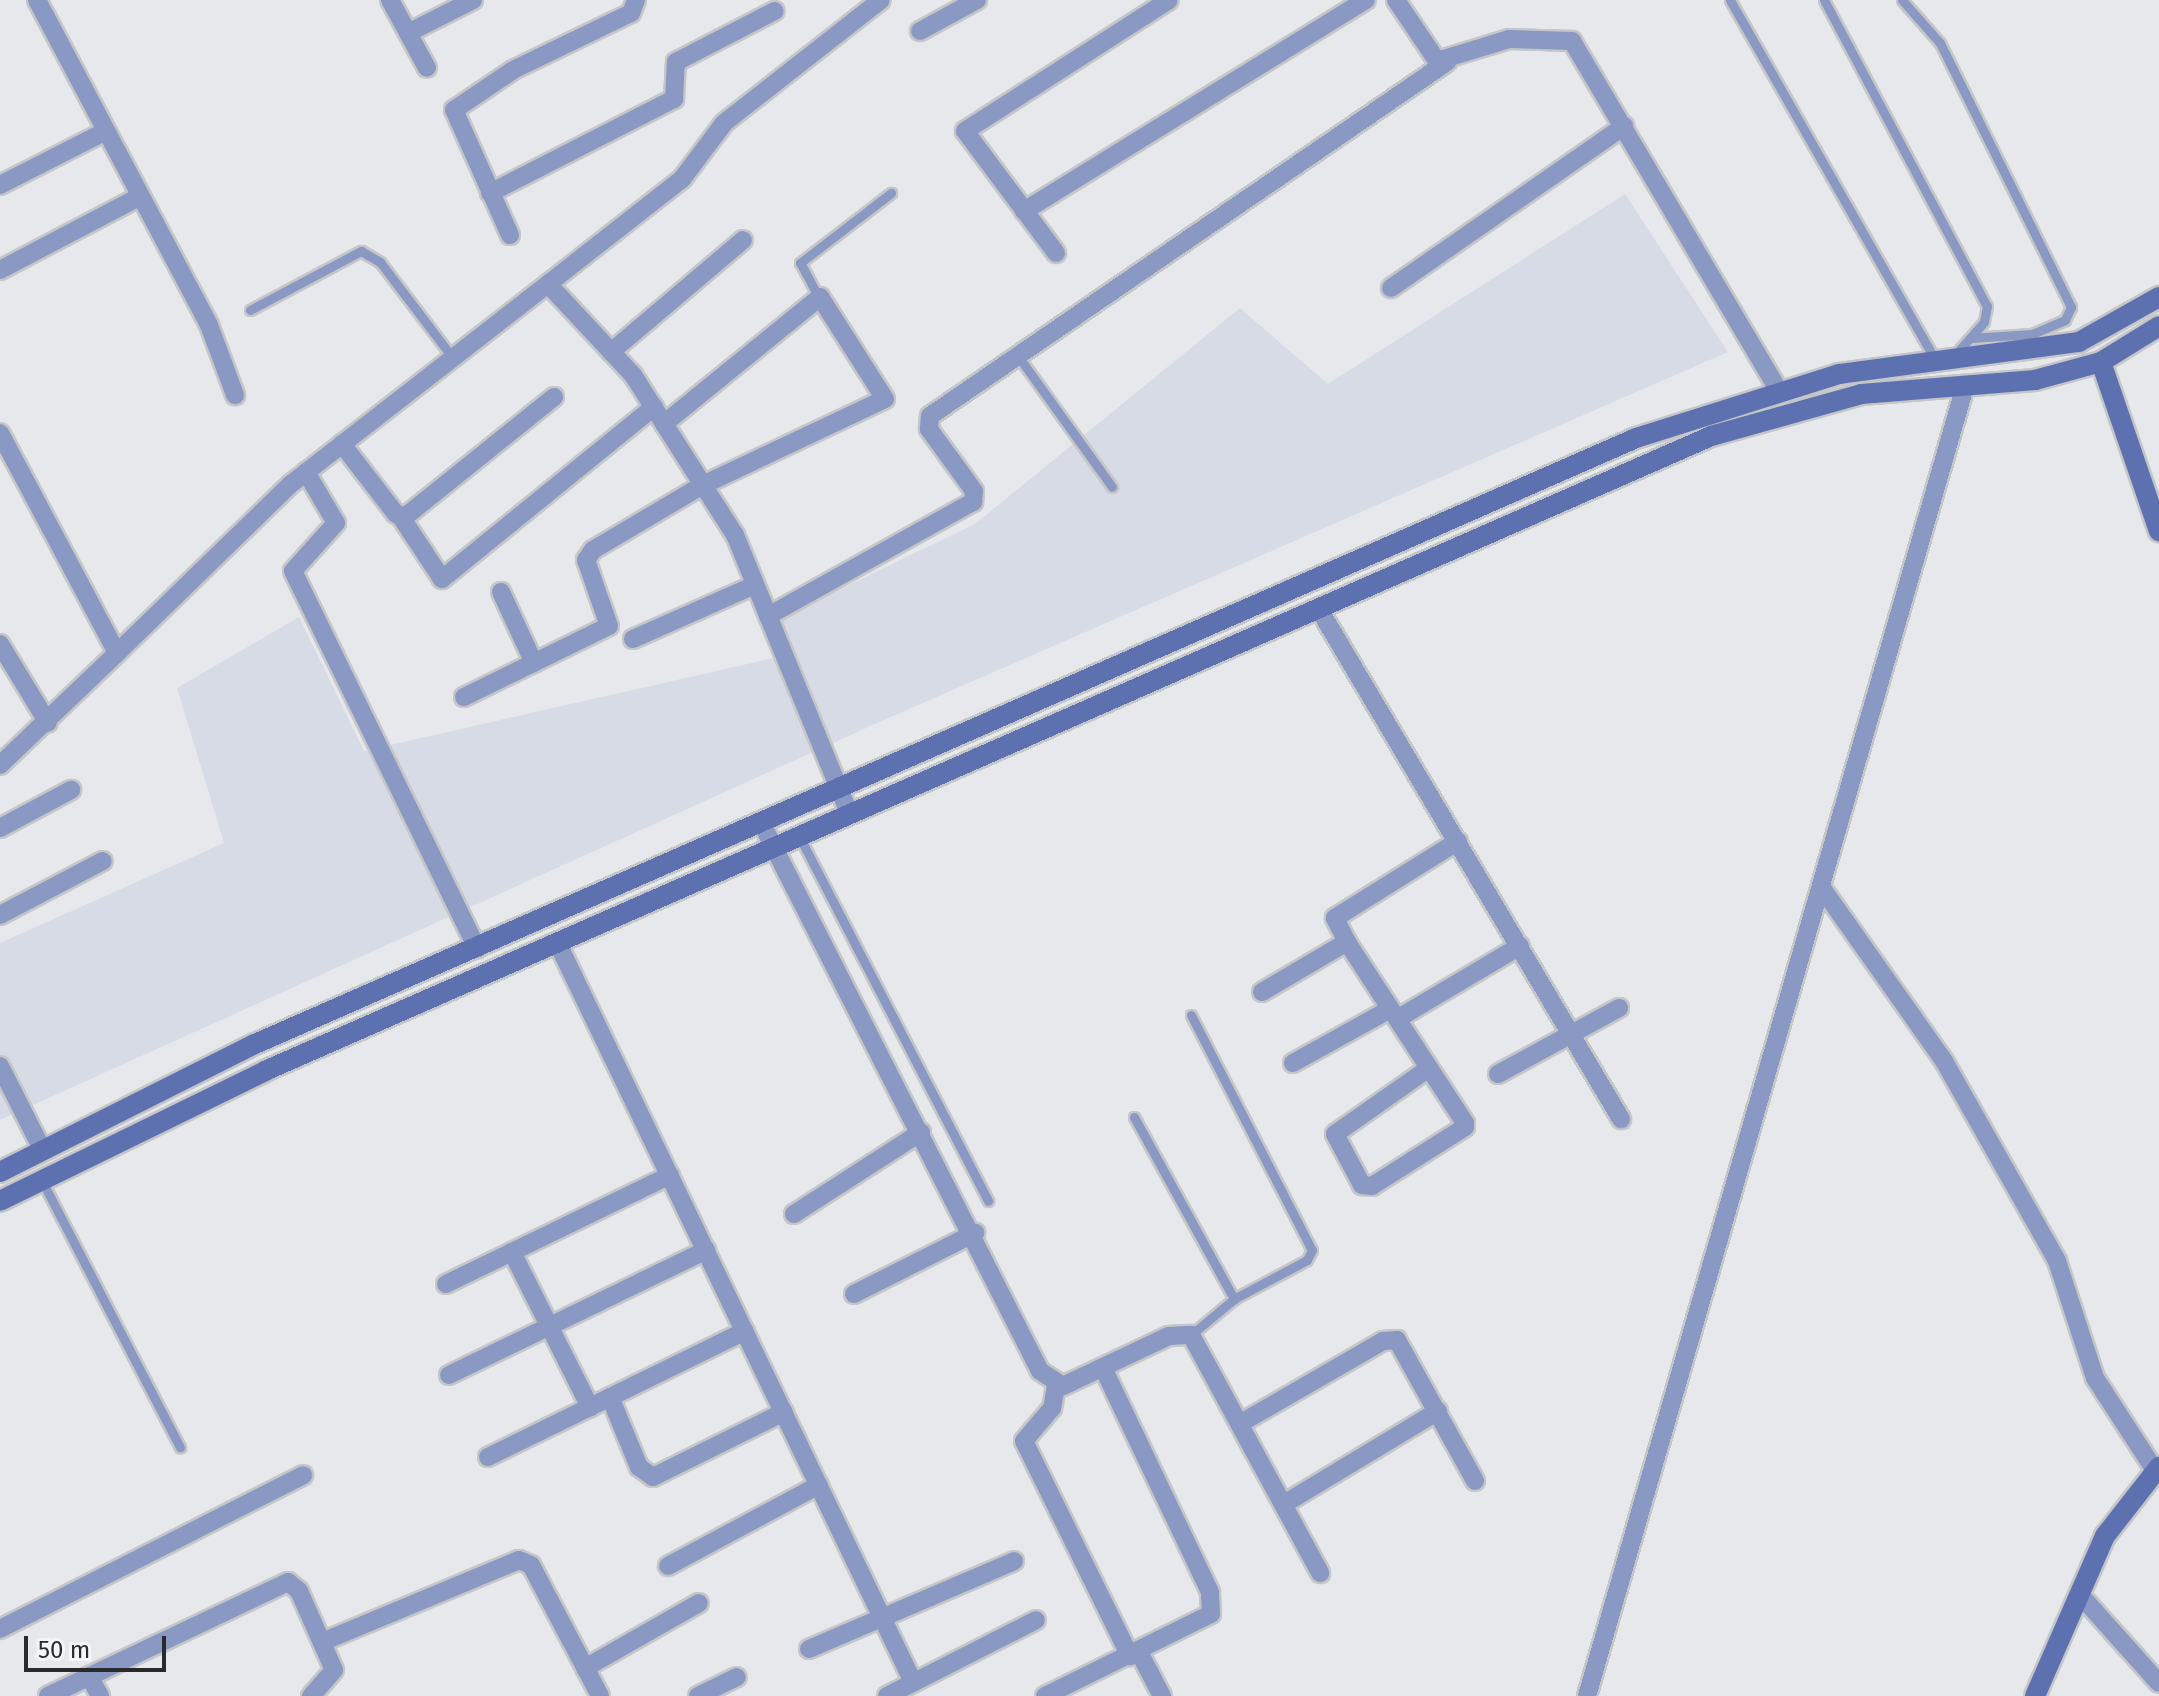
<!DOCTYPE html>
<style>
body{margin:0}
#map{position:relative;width:2159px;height:1696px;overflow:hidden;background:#e7e8eb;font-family:"Fira Sans",sans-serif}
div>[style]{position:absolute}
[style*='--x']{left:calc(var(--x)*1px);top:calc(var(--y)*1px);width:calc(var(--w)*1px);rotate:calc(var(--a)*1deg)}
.built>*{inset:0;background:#d7dbe5}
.roads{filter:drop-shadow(2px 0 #c5c6c8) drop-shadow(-2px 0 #c5c6c8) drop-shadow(0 2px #c5c6c8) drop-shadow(0 -2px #c5c6c8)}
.lane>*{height:9px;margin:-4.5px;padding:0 4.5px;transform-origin:4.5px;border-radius:4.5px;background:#8a98c4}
.street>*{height:18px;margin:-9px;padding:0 9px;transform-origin:9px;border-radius:9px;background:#8a98c4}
.secondary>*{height:20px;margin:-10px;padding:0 10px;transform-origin:10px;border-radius:10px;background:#5d70b0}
span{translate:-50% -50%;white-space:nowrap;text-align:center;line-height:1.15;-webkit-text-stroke:6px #f4f5f9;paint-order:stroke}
.scale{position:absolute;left:24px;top:1636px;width:142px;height:36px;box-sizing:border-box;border:4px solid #292a2b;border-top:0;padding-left:10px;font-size:24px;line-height:28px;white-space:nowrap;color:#292a2b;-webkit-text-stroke:6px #f4f5f9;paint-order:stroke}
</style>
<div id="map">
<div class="built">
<div style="clip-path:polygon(1625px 194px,1728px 352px,886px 719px,0 1120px,0 943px,224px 843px,177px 688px,299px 617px,364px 751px,791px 654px,774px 621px,975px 524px,1240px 308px,1328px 384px)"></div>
</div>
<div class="roads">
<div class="lane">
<div style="--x:1730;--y:0;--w:413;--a:60.3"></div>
<div style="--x:1824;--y:0;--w:347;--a:62"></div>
<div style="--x:1987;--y:306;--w:16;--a:101"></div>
<div style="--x:1984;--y:322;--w:45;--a:131.4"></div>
<div style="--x:1902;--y:0;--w:57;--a:48.5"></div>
<div style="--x:1940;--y:43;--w:295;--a:63.6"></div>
<div style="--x:2071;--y:307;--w:14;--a:115"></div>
<div style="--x:2065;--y:320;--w:36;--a:157"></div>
<div style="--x:2032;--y:334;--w:62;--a:176.3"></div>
<div style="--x:819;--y:298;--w:40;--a:-118"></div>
<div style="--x:800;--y:263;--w:115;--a:-37.6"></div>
<div style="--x:250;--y:310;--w:126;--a:-28"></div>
<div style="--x:361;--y:251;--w:22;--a:30"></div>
<div style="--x:380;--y:262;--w:121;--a:52.8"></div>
<div style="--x:1018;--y:356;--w:161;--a:54.3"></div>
<div style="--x:799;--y:836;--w:411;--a:62.6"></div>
<div style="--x:1191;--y:1015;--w:264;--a:62.8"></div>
<div style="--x:1312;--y:1250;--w:11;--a:117"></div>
<div style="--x:1307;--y:1260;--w:83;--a:151.9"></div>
<div style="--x:1234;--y:1299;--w:56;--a:140.1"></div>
<div style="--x:1134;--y:1117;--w:208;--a:61.2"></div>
<div style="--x:42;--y:1181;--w:300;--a:62.6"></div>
</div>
<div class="street">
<div style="--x:37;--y:0;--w:368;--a:62.1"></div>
<div style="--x:209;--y:325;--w:75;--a:69.6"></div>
<div style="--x:390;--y:0;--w:77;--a:61.4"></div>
<div style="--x:1396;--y:0;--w:73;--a:56.1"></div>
<div style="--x:1437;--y:61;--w:75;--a:-17"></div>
<div style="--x:1509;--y:39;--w:63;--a:1.8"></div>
<div style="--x:1572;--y:41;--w:407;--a:59.4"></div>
<div style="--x:920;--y:31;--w:65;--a:-28.5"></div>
<div style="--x:408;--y:33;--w:73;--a:-26.9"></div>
<div style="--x:0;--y:185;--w:119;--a:-27"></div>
<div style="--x:490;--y:193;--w:207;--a:-27.1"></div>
<div style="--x:674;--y:99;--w:37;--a:-87"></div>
<div style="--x:676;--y:62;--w:111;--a:-27.3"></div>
<div style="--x:1024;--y:211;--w:402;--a:-31.7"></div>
<div style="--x:510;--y:235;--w:137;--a:-114.1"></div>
<div style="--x:454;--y:110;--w:71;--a:-34.1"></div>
<div style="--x:513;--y:70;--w:131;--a:-25.8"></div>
<div style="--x:631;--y:13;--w:14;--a:-69"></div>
<div style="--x:1056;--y:253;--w:152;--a:-126.7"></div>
<div style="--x:965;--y:131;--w:242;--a:-32.7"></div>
<div style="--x:0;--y:270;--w:159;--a:-27.7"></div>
<div style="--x:548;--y:284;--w:170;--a:-38.1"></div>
<div style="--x:682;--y:179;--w:70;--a:-53.1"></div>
<div style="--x:724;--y:123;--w:199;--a:-38.1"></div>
<div style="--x:1391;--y:288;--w:284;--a:-34.8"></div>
<div style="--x:611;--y:352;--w:173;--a:-40.3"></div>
<div style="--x:0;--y:433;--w:249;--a:62"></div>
<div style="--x:117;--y:653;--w:243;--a:-44.2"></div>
<div style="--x:291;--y:484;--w:326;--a:-37.9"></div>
<div style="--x:548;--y:284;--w:125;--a:47"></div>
<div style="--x:633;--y:375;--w:190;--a:57.5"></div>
<div style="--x:735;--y:535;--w:300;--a:67.7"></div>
<div style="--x:342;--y:444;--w:88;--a:52.4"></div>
<div style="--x:396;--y:514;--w:10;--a:11"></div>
<div style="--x:406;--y:516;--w:190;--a:-38.8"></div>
<div style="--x:306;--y:472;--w:59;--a:59.5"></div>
<div style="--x:336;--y:523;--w:64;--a:131.9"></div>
<div style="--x:293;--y:571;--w:420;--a:64"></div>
<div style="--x:401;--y:517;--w:74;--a:56.5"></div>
<div style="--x:442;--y:579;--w:273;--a:-39.1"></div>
<div style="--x:501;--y:592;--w:78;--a:65.1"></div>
<div style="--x:1319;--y:609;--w:593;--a:59.37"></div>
<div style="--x:768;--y:616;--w:235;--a:-29.1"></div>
<div style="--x:973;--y:502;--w:11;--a:-85"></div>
<div style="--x:974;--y:491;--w:77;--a:-126"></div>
<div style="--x:929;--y:429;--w:13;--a:-86"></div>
<div style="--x:930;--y:416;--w:627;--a:-34.4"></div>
<div style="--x:633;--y:639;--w:133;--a:-23.9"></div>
<div style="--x:0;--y:644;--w:92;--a:58.7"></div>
<div style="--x:464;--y:697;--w:161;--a:-26.1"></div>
<div style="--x:609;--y:626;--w:70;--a:-109.2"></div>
<div style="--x:586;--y:560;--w:12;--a:-55"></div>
<div style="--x:593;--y:550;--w:128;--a:-30.6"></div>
<div style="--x:703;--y:485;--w:201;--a:-25.3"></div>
<div style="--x:885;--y:399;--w:121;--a:-122.5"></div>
<div style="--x:820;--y:297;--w:201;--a:140.9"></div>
<div style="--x:0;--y:765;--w:162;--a:-43.7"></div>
<div style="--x:761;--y:822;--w:616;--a:63.06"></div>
<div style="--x:1040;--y:1371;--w:27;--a:33"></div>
<div style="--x:1063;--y:1386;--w:117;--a:-25.3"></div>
<div style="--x:1169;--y:1336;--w:22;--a:-3"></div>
<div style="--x:1191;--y:1335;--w:271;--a:61.5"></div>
<div style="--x:0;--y:828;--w:81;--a:-28.2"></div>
<div style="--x:1822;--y:888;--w:212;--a:54.8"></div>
<div style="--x:1944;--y:1061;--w:230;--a:60.5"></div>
<div style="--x:2057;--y:1261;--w:123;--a:72"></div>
<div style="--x:2095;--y:1378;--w:108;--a:57"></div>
<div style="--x:0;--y:915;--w:116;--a:-27.7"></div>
<div style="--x:559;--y:946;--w:817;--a:64.31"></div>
<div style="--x:1262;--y:992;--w:99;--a:-30.5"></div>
<div style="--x:1397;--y:1019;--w:143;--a:-30.7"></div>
<div style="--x:1293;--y:1063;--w:111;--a:-29.1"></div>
<div style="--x:0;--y:1066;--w:95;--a:63.2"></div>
<div style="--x:1429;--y:1068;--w:115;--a:144.9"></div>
<div style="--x:1335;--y:1134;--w:58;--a:62.1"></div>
<div style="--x:1362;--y:1185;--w:10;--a:6"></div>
<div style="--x:1372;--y:1186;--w:110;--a:-32.4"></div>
<div style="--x:1465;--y:1127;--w:4;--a:-90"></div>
<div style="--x:1465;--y:1123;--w:216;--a:-123.1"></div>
<div style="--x:1347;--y:942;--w:27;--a:-117"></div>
<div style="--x:1335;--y:918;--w:145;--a:-32"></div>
<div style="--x:1498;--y:1074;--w:138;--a:-28.6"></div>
<div style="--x:794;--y:1214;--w:151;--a:-32.8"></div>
<div style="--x:512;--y:1252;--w:174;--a:63.3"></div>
<div style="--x:446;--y:1284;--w:249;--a:-25.9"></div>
<div style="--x:854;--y:1294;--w:136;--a:-26.8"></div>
<div style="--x:449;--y:1375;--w:286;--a:-25.9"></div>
<div style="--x:1056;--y:1386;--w:22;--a:100"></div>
<div style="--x:1052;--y:1408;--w:43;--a:130.3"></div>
<div style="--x:1024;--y:1441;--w:240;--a:63.8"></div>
<div style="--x:610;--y:1397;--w:76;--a:67.5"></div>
<div style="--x:639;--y:1467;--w:17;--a:36"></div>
<div style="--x:653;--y:1477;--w:146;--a:-26.4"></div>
<div style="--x:1241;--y:1423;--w:164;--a:-30"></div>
<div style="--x:1383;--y:1341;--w:14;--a:-4"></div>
<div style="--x:1397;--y:1340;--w:161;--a:61"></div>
<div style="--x:488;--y:1457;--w:286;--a:-26.1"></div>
<div style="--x:1284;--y:1504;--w:180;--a:-31.1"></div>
<div style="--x:668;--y:1566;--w:171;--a:-28.2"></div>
<div style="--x:2082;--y:1597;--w:115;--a:48.2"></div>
<div style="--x:0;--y:1629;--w:340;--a:-26.9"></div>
<div style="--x:322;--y:1642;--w:213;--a:-22.6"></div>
<div style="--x:519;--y:1560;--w:13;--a:23"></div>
<div style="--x:531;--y:1565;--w:148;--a:62.2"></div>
<div style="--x:809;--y:1649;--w:223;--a:-23.2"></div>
<div style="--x:1139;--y:1652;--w:50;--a:62.4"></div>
<div style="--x:585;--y:1668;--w:131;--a:-29.7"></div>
<div style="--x:89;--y:1676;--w:23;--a:61"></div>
<div style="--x:48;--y:1696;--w:266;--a:-25.4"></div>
<div style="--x:288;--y:1582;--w:14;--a:39"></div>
<div style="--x:299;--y:1591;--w:86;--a:66.1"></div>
<div style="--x:334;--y:1670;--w:35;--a:131"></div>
<div style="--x:698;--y:1696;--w:43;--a:-26"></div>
<div style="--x:887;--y:1696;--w:167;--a:-27"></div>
<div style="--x:1045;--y:1696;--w:185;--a:-26.3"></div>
<div style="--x:1211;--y:1614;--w:22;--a:-93"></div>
<div style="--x:1210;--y:1592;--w:248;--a:-115.5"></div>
<div style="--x:1587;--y:1696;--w:1359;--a:-73.9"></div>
</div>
<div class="secondary">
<div style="--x:2101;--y:362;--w:179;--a:71.1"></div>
<div style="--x:0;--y:1172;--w:285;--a:-26.7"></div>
<div style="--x:255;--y:1044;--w:1508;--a:-23.69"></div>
<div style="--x:1636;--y:438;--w:213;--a:-17.5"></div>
<div style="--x:1839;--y:374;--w:242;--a:-7.6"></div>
<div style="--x:2079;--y:342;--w:92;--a:-29.4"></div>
<div style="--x:0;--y:1201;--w:297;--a:-26.1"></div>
<div style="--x:267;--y:1070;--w:1577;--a:-23.7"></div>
<div style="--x:1711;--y:436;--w:156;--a:-15.6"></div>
<div style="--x:1861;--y:394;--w:175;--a:-4.6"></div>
<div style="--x:2035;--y:380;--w:68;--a:-15.3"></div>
<div style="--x:2101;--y:362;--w:68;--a:-31.8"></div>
<div style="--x:2035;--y:1696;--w:175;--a:-66.4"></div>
<div style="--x:2105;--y:1536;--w:88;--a:-52"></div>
</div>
</div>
<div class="scale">50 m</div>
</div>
